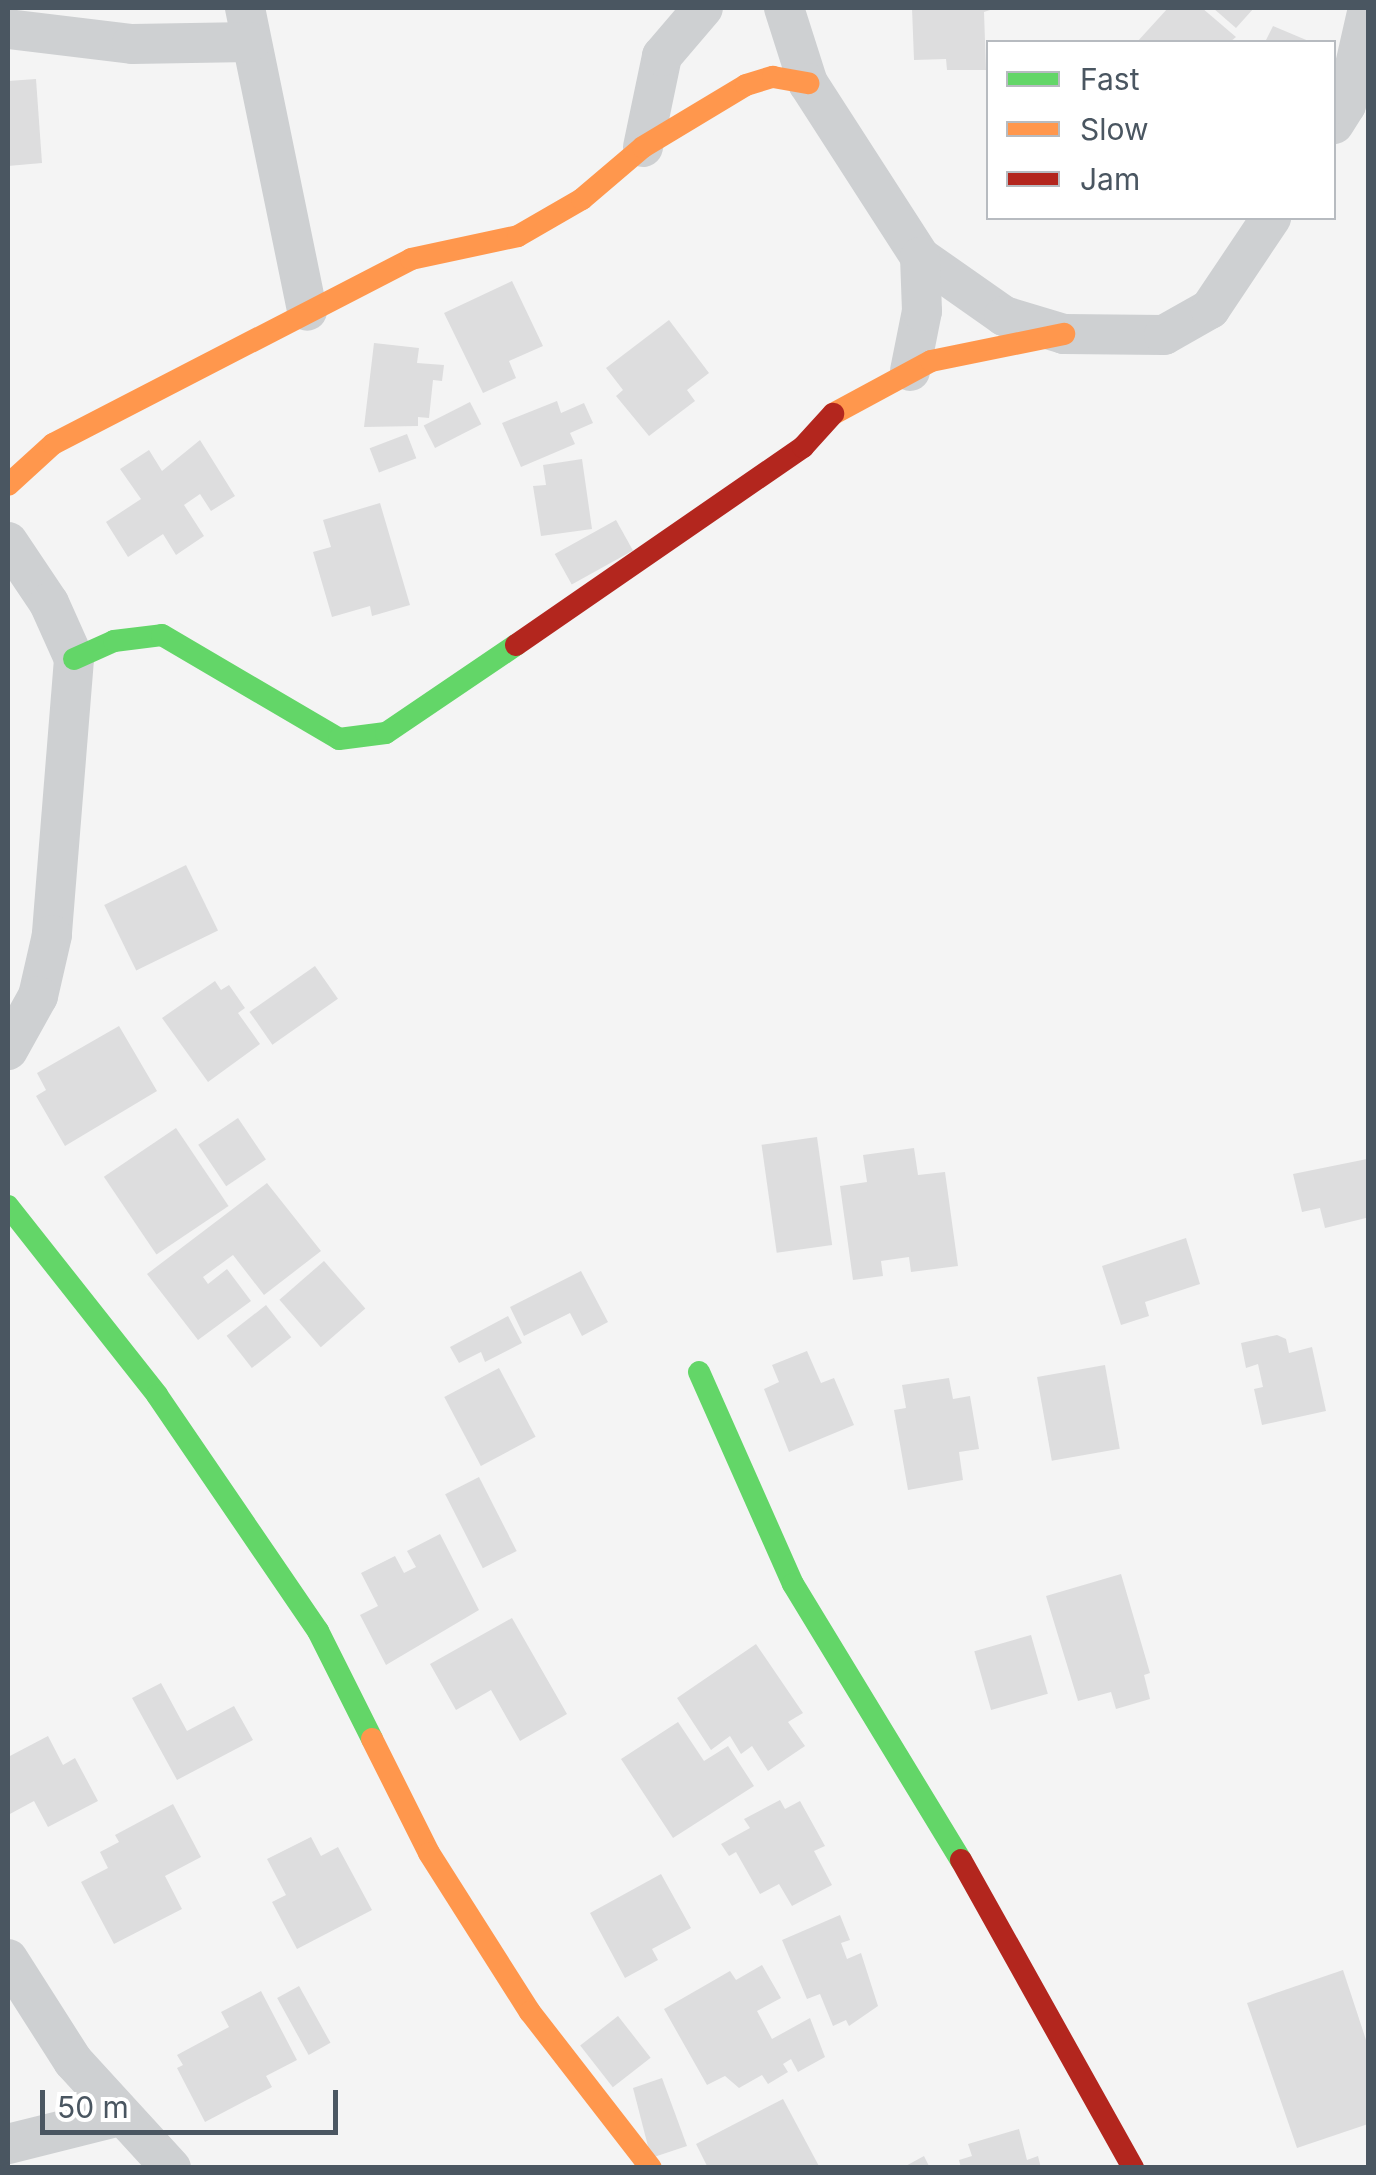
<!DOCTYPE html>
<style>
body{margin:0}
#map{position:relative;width:1376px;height:2175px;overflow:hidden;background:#f4f4f4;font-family:Inter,sans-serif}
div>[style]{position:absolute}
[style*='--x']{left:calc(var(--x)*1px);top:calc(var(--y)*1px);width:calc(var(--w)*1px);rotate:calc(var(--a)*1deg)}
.building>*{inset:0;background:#ddddde;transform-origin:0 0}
.street>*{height:40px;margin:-20px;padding:0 20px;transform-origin:20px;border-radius:20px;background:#ced0d2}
.fast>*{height:22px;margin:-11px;padding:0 11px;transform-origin:11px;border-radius:11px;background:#63d668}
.slow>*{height:22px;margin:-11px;padding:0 11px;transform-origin:11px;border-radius:11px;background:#ff974d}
.jam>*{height:22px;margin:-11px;padding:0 11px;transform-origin:11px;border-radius:11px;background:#b3261e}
span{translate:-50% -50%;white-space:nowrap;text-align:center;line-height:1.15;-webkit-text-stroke:8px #fff;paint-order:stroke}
.frame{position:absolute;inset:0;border:10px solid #4a5661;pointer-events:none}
.legend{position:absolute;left:986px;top:40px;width:350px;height:180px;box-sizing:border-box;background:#fff;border:2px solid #b7bbc0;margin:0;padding:12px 18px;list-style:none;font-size:30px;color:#4a5661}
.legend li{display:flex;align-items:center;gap:20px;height:50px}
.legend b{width:50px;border:2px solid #b7bbc0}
.scale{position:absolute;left:40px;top:2090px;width:298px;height:45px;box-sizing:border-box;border:5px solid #4a5661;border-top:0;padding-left:12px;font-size:30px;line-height:35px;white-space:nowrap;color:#4a5661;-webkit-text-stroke:8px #fff;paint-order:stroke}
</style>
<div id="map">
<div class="building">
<div style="clip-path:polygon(912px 8px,996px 8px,984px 12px,986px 70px,947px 70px,946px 59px,914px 60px)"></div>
<div style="clip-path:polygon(1168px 8px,1202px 8px,1236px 37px,1230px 42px,1137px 42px)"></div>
<div style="clip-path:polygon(1213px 8px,1254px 8px,1236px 28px)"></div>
<div style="clip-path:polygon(1273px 26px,1311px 42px,1265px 42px)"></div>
<div style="clip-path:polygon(36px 79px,42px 163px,8px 166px,8px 81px)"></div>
<div style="clip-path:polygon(512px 281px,543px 346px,509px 361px,516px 378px,483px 393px,444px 313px)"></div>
<div style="clip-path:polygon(669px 320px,709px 373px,687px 390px,695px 401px,649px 436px,616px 396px,623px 390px,606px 368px)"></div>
<div style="clip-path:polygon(374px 343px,419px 348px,417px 363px,444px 365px,442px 381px,433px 380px,429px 418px,418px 417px,418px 426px,364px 427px)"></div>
<div style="clip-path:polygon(557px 401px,561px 413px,584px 403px,593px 423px,570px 433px,575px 444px,521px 467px,502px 423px)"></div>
<div style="left:470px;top:402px;width:25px;height:52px;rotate:63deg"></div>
<div style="left:407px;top:434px;width:26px;height:40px;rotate:69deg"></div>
<div style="clip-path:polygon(200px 440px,235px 496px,211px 511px,200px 494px,184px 505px,204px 536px,176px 555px,163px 534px,128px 557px,106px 522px,141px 499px,120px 469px,149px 450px,162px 471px)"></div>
<div style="clip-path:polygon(582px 459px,592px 529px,541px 536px,533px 486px,546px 485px,543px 465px)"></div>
<div style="clip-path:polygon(380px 503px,410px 605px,372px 616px,370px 606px,332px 617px,313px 552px,331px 547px,323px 520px)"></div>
<div style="left:616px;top:520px;width:35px;height:70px;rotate:61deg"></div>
<div style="left:186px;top:865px;width:73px;height:91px;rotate:64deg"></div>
<div style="left:315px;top:966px;width:40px;height:80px;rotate:55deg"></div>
<div style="clip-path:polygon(215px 981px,221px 990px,229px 985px,245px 1008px,238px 1013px,260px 1044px,208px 1082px,162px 1018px)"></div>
<div style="clip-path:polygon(119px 1026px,157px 1091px,65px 1146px,36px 1096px,46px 1090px,37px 1073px)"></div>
<div style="left:238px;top:1118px;width:50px;height:48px;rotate:56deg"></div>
<div style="left:176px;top:1128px;width:94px;height:87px;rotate:56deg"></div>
<div style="left:817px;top:1137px;width:109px;height:56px;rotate:82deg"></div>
<div style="clip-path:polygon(914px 1148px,918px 1175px,945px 1172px,958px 1266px,911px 1272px,909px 1257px,881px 1261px,883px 1276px,853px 1280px,840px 1186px,867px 1182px,863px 1155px)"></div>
<div style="clip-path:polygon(1367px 1159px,1366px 1218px,1325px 1228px,1320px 1208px,1302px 1212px,1293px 1174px)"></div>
<div style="clip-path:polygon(267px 1183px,321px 1251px,264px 1295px,233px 1255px,203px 1277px,208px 1284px,227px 1269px,251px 1301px,198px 1340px,147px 1274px)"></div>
<div style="clip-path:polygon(1186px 1238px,1200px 1284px,1145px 1302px,1149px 1316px,1121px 1325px,1102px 1266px)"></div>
<div style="left:324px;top:1261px;width:63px;height:59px;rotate:49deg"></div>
<div style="clip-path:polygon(581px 1271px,608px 1322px,582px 1336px,570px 1313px,524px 1336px,510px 1307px)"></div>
<div style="left:266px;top:1305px;width:41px;height:50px;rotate:52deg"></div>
<div style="clip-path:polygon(508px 1316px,522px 1343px,485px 1362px,481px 1352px,459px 1363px,450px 1347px)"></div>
<div style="clip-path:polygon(1277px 1335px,1286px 1339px,1289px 1353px,1312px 1347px,1326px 1411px,1262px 1425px,1254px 1389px,1263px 1387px,1258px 1364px,1246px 1368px,1241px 1343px)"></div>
<div style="clip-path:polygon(807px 1351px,821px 1383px,834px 1378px,854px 1425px,789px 1452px,764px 1389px,779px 1382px,772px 1365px)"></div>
<div style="left:1105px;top:1365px;width:85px;height:69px;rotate:80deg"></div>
<div style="left:499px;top:1368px;width:78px;height:62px;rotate:62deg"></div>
<div style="clip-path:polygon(949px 1378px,953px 1399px,970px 1396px,979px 1449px,959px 1452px,963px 1480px,908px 1490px,894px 1410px,906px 1408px,902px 1385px)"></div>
<div style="left:479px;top:1477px;width:83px;height:38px;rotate:63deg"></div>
<div style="clip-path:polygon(440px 1534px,479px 1610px,386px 1665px,360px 1615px,378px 1606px,361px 1573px,395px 1556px,404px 1573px,416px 1567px,407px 1551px)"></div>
<div style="clip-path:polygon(1121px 1574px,1150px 1673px,1144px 1675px,1150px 1699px,1116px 1709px,1111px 1692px,1078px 1701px,1046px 1596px)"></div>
<div style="clip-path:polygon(512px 1618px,567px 1714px,520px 1741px,491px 1690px,456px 1710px,430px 1664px)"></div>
<div style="left:1031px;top:1635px;width:61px;height:59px;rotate:74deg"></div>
<div style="clip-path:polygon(756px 1644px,803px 1713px,788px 1722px,805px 1746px,768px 1771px,752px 1746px,741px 1754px,730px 1736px,711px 1750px,677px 1698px)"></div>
<div style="clip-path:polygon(161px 1683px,187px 1731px,234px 1706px,253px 1740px,177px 1780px,132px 1698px)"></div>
<div style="clip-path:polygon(678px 1722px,704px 1761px,728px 1746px,754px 1786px,673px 1838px,621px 1759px)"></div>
<div style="clip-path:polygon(48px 1736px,63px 1765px,75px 1758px,98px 1801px,48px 1827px,34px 1801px,8px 1815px,8px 1757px)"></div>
<div style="clip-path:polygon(780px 1800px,785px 1809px,800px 1801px,825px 1846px,814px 1851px,832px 1885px,792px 1906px,779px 1884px,760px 1894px,736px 1852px,729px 1856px,721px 1844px,750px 1828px,744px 1819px)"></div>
<div style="clip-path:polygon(173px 1804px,201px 1857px,165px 1876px,182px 1909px,114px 1944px,81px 1882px,108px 1868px,100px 1852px,119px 1842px,115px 1835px)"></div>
<div style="clip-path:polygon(311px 1837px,321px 1856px,338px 1847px,372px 1910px,297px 1949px,272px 1902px,286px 1895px,267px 1859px)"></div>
<div style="clip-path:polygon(661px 1874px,691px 1928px,652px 1949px,658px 1960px,625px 1978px,590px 1913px)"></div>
<div style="clip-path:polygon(840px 1915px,850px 1940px,841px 1943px,847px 1959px,861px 1953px,878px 2006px,849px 2026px,846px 2020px,833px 2026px,820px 1994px,807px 1999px,782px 1940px)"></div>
<div style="clip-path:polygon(762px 1965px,781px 1998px,757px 2011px,772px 2039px,810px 2018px,825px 2057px,798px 2072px,791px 2059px,783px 2064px,788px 2072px,768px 2084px,762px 2075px,739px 2088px,725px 2076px,707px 2085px,664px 2009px,730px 1971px,736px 1980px)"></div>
<div style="clip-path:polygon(1343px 1970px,1368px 2046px,1368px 2124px,1297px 2148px,1247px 2003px)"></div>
<div style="left:299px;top:1986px;width:65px;height:25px;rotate:61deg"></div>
<div style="clip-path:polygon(261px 1991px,297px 2060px,266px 2076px,272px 2087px,205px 2122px,177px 2068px,183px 2065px,177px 2055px,229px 2027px,221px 2012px)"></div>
<div style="left:618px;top:2016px;width:53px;height:48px;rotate:52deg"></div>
<div style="clip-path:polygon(662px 2078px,687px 2146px,651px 2158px,633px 2088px)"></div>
<div style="clip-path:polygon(783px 2099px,820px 2168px,708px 2168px,696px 2144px)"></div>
<div style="clip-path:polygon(1019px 2129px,1027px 2160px,1038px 2156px,1041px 2168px,961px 2168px,959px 2160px,972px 2156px,968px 2144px)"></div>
<div style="clip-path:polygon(924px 2156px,930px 2168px,902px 2168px)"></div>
</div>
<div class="street">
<div style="--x:245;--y:8;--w:309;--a:78.4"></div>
<div style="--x:784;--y:8;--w:79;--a:72.3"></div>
<div style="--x:808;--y:83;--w:207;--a:57.2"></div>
<div style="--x:920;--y:257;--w:103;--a:35.1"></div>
<div style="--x:1004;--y:316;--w:63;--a:16.7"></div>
<div style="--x:1064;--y:334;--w:100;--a:0.6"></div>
<div style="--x:1164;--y:335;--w:53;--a:-29.5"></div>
<div style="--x:1210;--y:309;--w:110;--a:-56.2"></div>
<div style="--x:8;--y:29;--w:125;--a:6.9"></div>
<div style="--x:132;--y:44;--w:118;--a:-1"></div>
<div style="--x:1334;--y:124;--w:22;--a:-58"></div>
<div style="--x:1346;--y:105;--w:99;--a:-77.2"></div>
<div style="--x:643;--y:147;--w:93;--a:-78.2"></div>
<div style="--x:662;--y:56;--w:63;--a:-49.5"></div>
<div style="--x:910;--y:371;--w:61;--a:-78.7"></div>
<div style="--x:922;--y:311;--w:54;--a:-92.1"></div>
<div style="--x:8;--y:542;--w:73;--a:56.1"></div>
<div style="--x:49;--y:603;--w:61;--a:65.9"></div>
<div style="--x:74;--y:659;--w:277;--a:94.6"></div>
<div style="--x:52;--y:935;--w:63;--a:102.9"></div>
<div style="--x:38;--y:996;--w:62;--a:119.1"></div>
<div style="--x:8;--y:1959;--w:121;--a:57.5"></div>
<div style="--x:73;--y:2061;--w:145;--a:47.5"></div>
<div style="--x:8;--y:2144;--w:115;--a:-14"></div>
</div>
<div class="fast">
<div style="--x:74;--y:659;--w:44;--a:-24.2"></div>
<div style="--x:114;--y:641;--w:48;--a:-7.1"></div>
<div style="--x:162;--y:635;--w:205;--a:30.4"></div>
<div style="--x:339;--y:739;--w:47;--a:-7.3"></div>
<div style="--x:386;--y:733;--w:157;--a:-34.1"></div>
<div style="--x:8;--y:1206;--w:241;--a:51.7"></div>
<div style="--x:157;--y:1395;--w:286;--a:55.7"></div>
<div style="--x:318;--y:1631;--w:121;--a:63.4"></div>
<div style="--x:699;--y:1372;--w:232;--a:66.1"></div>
<div style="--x:793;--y:1584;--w:323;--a:58.7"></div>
</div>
<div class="slow">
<div style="--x:833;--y:414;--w:111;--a:-28.4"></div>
<div style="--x:931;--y:361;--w:136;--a:-11.5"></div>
<div style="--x:8;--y:485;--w:61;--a:-42.3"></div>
<div style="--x:53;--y:444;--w:403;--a:-27.3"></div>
<div style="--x:411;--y:259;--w:109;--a:-12.1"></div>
<div style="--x:518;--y:236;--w:74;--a:-30"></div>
<div style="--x:582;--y:199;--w:80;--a:-40.4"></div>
<div style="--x:643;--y:147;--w:120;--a:-31"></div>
<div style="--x:746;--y:85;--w:28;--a:-17"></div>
<div style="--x:773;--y:77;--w:36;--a:10"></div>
<div style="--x:372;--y:1739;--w:127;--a:63.4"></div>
<div style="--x:429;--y:1853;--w:188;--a:57.6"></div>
<div style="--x:530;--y:2012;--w:197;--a:52.2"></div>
</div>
<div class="jam">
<div style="--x:516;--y:645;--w:349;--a:-34.6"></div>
<div style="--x:803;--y:447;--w:45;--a:-47.7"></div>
<div style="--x:961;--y:1860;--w:353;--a:60.8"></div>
</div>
<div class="frame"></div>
<ul class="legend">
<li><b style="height:12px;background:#63d668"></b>Fast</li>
<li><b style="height:12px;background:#ff974d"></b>Slow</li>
<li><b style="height:12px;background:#b3261e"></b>Jam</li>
</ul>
<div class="scale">50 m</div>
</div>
